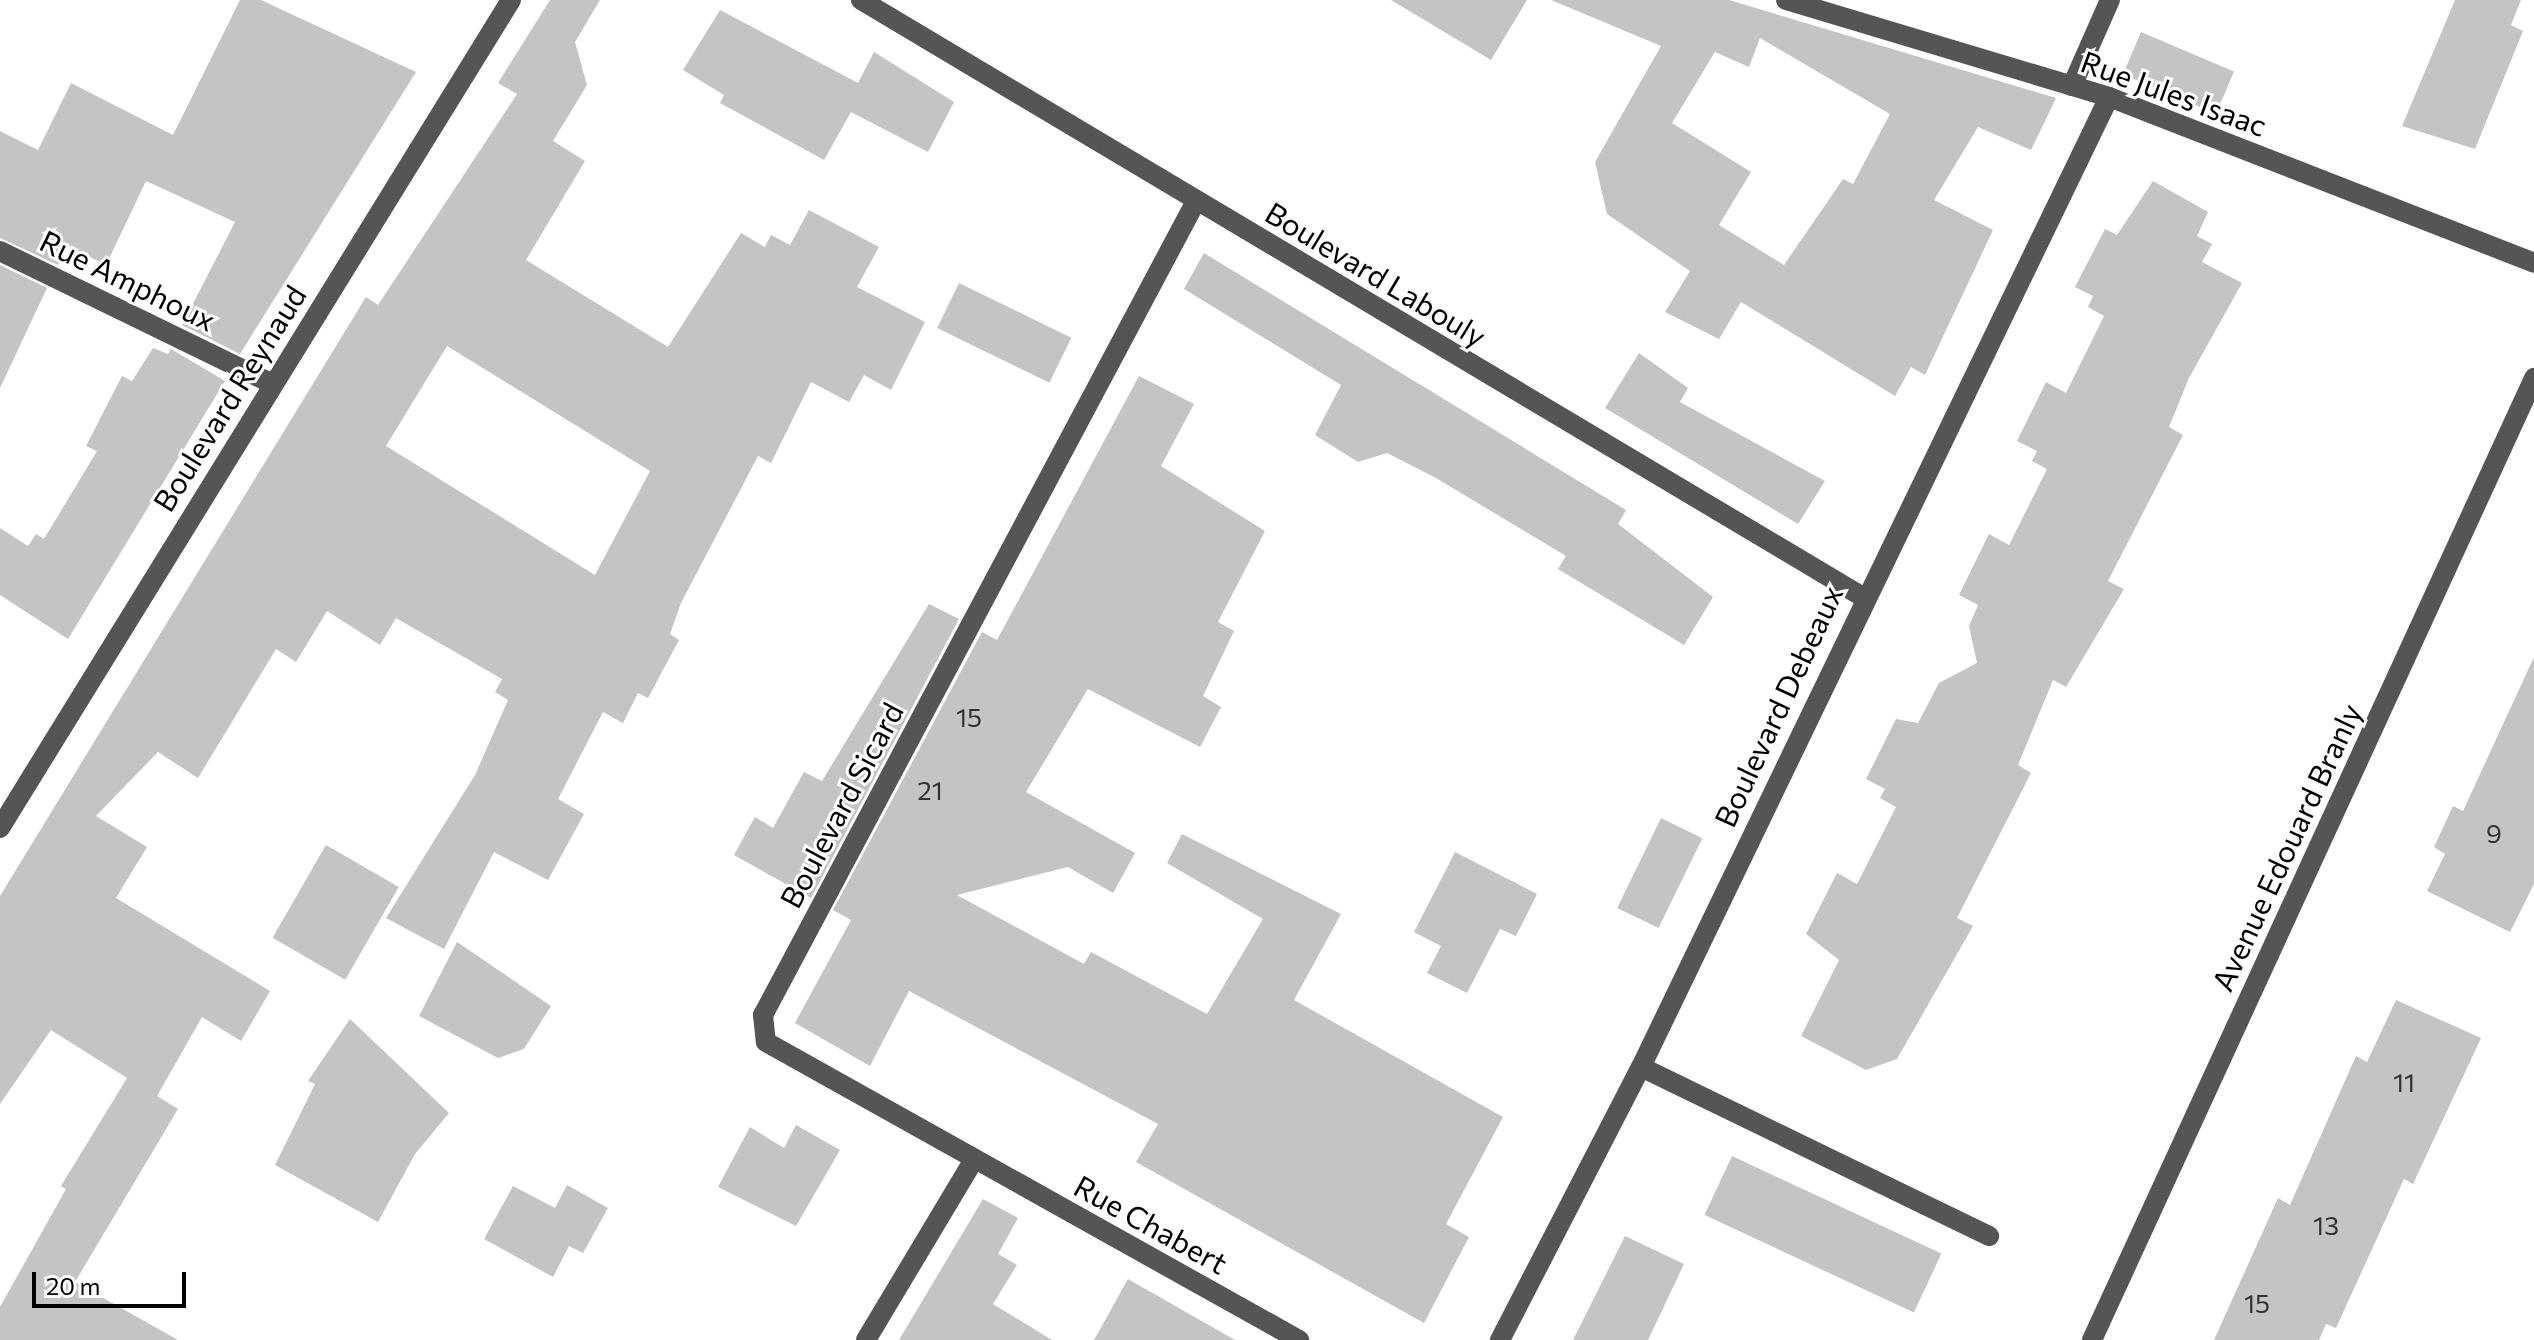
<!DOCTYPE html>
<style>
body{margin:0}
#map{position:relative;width:2534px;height:1340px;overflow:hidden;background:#fff;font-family:Commissioner,sans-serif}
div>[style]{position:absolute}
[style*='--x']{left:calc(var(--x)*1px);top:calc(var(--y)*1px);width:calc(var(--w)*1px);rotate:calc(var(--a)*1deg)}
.building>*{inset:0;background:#c4c4c4;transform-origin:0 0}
.minor>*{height:20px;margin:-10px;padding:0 10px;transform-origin:10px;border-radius:10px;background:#555}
span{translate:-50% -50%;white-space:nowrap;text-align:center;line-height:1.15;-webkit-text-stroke:6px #fff;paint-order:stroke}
.number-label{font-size:26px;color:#313131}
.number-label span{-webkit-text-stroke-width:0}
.street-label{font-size:30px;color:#000}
.scale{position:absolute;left:32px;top:1272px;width:154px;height:36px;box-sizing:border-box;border:4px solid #000;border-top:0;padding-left:10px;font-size:24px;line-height:28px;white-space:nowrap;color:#000;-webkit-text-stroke:6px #fff;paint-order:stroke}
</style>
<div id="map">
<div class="building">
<div style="clip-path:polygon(240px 0,261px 0,416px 72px,240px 354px,182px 325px,235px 222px,146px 181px,106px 265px,67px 246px,58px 265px,0 238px,0 131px,38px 150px,71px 83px,173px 135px)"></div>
<div style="clip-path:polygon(evenodd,550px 0,600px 0,575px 42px,587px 85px,553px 141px,585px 161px,526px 260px,668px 347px,741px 233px,765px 247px,771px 235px,790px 245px,809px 210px,879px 247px,857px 287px,925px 322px,891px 390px,864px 375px,849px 402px,811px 382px,771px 463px,758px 456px,681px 603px,670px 634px,679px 640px,648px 698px,638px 693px,623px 723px,603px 712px,558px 799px,584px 814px,548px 880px,494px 852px,444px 949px,386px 918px,475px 775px,508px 700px,495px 692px,502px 679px,396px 618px,380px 645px,327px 611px,296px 662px,276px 649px,198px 778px,158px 752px,96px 816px,147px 847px,116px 898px,270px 991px,241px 1041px,202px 1017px,157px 1096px,178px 1109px,75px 1282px,178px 1340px,0 1340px,0 1307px,66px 1189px,61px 1186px,127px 1078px,51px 1030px,0 1104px,0 896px,366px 297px,378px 305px,517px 94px,498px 83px,550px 0,447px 346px,650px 471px,595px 575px,386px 446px,447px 346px)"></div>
<div style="clip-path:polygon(1391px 0,1527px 0,1491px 60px)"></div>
<div style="clip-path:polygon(evenodd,1551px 0,1729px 0,2056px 98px,2031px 150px,1978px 127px,1934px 200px,1993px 230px,1925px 375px,1911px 367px,1895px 396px,1741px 302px,1719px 339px,1665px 312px,1690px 271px,1607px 214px,1595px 162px,1661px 46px,1551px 0,1760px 38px,1890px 114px,1853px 184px,1843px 179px,1784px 265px,1719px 225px,1751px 172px,1672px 123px,1715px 52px,1749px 67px,1760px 38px)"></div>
<div style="clip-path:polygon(2455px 0,2521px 0,2511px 25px,2523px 31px,2475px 149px,2402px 126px)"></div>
<div style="clip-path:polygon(720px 10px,858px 83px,874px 52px,954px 102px,928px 152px,851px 112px,824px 160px,720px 103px,724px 95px,683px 70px)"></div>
<div style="left:2141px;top:32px;width:101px;height:46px;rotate:23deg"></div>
<div style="clip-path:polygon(2153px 181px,2208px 212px,2197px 236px,2212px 244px,2202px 262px,2242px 283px,2189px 378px,2169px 427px,2183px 435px,2108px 581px,2124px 589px,2066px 687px,2053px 680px,2018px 765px,2031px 773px,1957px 918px,1973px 926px,1897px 1059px,1866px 1070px,1801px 1036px,1839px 960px,1806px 934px,1837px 873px,1857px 884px,1896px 807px,1880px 798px,1885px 789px,1866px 779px,1896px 719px,1918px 723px,1939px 683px,1977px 663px,1969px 626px,1978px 605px,1959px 595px,1989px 534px,2009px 545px,2047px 469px,2032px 461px,2037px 451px,2017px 441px,2046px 382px,2066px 393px,2104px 316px,2088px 307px,2093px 296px,2075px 287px,2105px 229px,2117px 235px)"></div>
<div style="clip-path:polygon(1204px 253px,1626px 510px,1618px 524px,1713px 597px,1684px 645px,1558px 569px,1566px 556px,1436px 478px,1387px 453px,1358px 462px,1315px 435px,1341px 385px,1184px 289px)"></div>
<div style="clip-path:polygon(0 265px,47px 288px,0 388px)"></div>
<div style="left:959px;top:283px;width:125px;height:50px;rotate:26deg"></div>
<div style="clip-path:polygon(153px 348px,168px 354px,171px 349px,225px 381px,68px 639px,0 595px,0 528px,28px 546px,36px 534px,44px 539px,97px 451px,86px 446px,122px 376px,132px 381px)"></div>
<div style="clip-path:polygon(1639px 353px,1688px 388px,1680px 402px,1825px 481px,1798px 524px,1605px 408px)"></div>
<div style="clip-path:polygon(1139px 376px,1194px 404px,1161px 466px,1265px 531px,1218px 622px,1234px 631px,1203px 696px,1221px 707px,1200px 747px,1088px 689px,1026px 792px,1135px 853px,1113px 893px,1068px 867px,957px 895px,1084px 964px,1091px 952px,1207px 1014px,1263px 919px,1167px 863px,1182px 834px,1341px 914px,1294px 1000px,1503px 1117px,1446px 1224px,1469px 1237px,1424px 1323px,1136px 1162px,1158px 1124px,909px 991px,870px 1066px,795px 1023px,851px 920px,833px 910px,982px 632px,997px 640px)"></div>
<div style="clip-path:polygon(929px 604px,959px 619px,811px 898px,734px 855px,755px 817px,773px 828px,804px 772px,822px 781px)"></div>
<div style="clip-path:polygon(2534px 657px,2534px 884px,2510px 932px,2427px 891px,2445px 854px,2434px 847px,2453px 806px,2463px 811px)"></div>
<div style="left:1661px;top:818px;width:46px;height:100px;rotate:26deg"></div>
<div style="left:326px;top:845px;width:84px;height:107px;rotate:30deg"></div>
<div style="clip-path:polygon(1455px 852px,1537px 894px,1516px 936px,1500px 929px,1467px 993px,1427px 973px,1441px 946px,1414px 932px)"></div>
<div style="clip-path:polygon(457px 942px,551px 1006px,524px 1049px,498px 1058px,419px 1016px)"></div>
<div style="clip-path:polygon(2396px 1000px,2481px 1038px,2413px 1184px,2404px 1179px,2336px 1328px,2326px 1324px,2319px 1340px,2214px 1340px,2278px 1198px,2290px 1205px,2356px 1056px,2367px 1062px)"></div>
<div style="clip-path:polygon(350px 1019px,449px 1113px,415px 1154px,378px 1222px,275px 1165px,315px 1084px,308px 1081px)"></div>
<div style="clip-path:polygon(796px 1125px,840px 1150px,796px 1226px,718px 1187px,750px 1127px,784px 1148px)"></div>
<div style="left:1732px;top:1156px;width:231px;height:65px;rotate:25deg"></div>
<div style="clip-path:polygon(567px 1185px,608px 1208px,583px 1253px,569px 1246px,553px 1277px,484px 1239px,513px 1186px,555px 1208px)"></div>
<div style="clip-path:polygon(983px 1199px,1018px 1218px,998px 1254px,1017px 1265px,993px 1304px,1052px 1340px,899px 1340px)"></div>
<div style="clip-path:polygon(1625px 1236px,1684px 1264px,1648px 1340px,1573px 1340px)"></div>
<div style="clip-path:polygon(1128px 1279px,1235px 1340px,1094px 1340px)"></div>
</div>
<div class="minor">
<div style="--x:861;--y:0;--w:1166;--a:30.79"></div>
<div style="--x:1786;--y:0;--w:337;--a:16.7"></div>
<div style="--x:2109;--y:97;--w:456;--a:21.3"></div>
<div style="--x:2072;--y:86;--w:94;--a:-66.2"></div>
<div style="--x:1195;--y:203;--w:920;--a:118.01"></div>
<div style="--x:763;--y:1015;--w:27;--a:84"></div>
<div style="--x:766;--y:1042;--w:611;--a:29.21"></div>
<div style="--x:0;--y:251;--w:304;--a:26"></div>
<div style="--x:0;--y:828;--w:973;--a:-58.32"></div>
<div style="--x:1641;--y:1067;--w:387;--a:25.9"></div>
<div style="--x:866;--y:1340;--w:209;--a:-59.1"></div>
<div style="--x:1500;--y:1340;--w:307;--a:-62.7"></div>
<div style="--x:1641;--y:1067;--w:1077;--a:-64.24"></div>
<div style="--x:2092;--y:1340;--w:1059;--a:-65.32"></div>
</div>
<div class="number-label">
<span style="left:969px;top:717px">15</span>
<span style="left:930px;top:790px">21</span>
<span style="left:2494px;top:833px">9</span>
<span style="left:2404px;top:1082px">11</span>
<span style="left:2326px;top:1225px">13</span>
<span style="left:2257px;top:1303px">15</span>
</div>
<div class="street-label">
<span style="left:2174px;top:93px;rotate:20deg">Rue Jules Isaac</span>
<span style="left:1376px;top:274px;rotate:31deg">Boulevard Labouly</span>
<span style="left:128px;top:280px;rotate:26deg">Rue Amphoux</span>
<span style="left:229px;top:398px;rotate:-58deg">Boulevard Reynaud</span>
<span style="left:1778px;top:706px;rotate:-65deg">Boulevard Debeaux</span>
<span style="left:841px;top:805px;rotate:-62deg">Boulevard Sicard</span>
<span style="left:2286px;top:847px;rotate:-65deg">Avenue Edouard Branly</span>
<span style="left:1151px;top:1224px;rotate:29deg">Rue Chabert</span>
</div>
<div class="scale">20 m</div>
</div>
